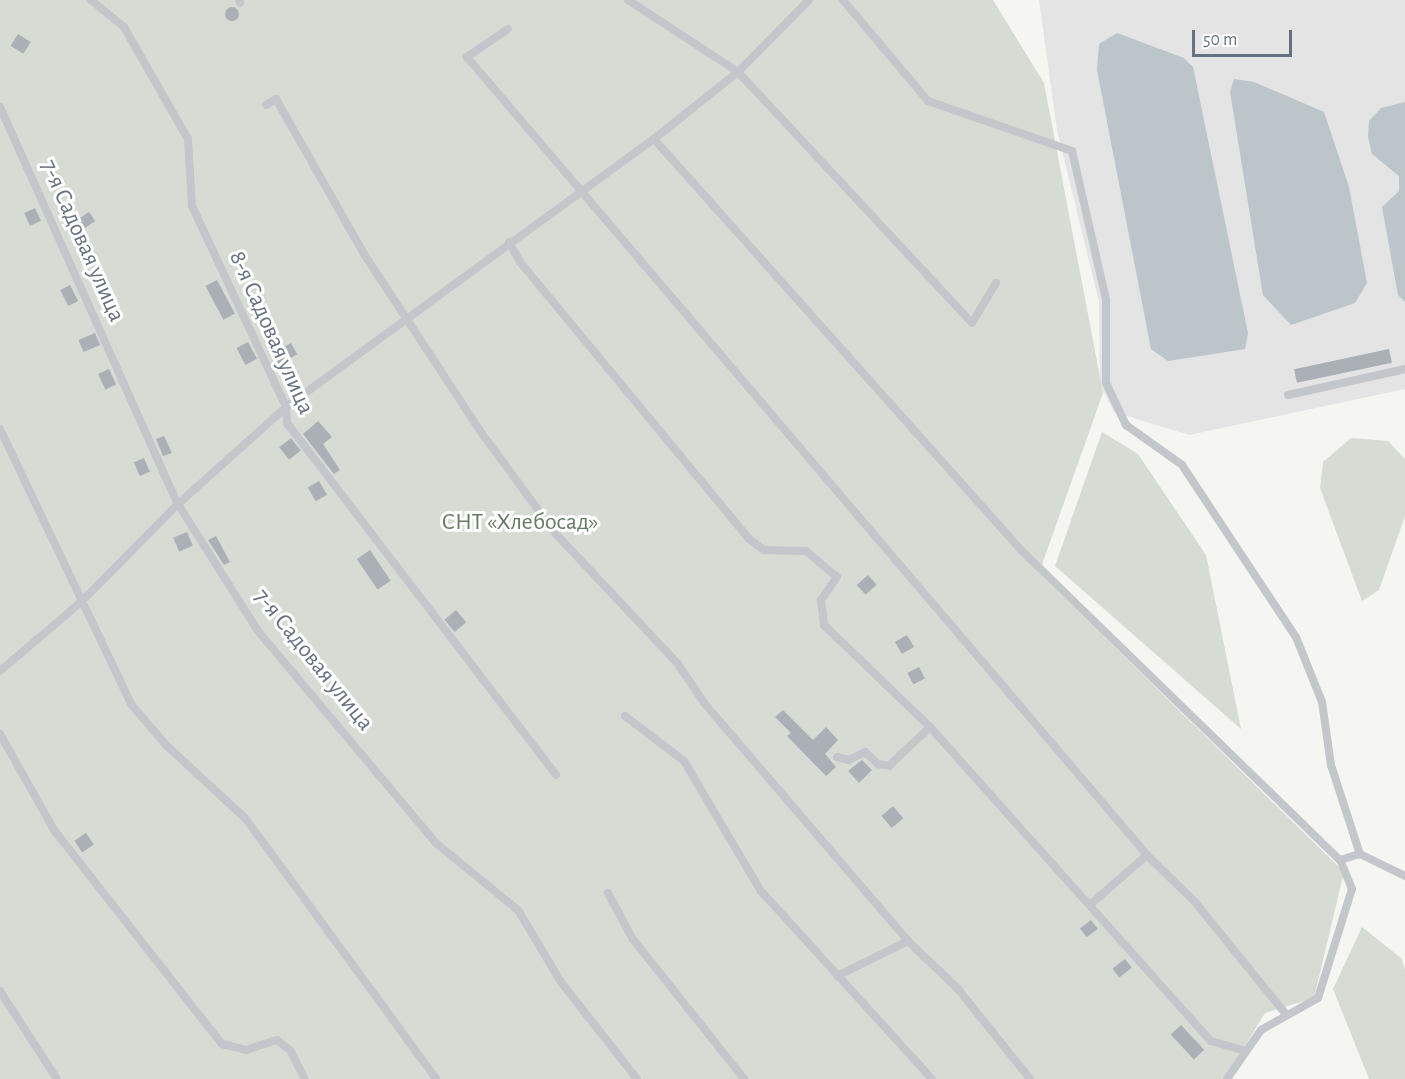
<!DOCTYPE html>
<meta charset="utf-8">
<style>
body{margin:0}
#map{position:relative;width:1405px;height:1079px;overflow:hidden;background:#f5f5f2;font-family:"Alegreya Sans",sans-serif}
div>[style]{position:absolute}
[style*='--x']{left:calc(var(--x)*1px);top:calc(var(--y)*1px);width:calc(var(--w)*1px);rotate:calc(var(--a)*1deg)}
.built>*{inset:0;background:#e3e4e3}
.green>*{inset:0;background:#d6dcd3}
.water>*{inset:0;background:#bbc5ca}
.building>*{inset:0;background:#aab0b6;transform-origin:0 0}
.round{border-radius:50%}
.lane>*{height:8px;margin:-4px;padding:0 4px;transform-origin:4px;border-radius:4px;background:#c3c6ca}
span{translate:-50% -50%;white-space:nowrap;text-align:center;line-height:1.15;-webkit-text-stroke:6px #fff;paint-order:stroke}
.street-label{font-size:24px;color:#657282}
.park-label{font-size:24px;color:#667a63}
.scale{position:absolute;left:1192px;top:30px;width:100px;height:27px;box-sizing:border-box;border:3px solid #657282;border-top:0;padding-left:8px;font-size:18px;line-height:21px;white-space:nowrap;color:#657282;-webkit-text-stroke:4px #fff;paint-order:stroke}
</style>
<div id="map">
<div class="built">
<div style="clip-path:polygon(1039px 0,1405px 0,1405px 389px,1189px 435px,1114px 412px,1100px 384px,1099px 302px,1057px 130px)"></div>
</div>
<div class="green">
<div style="clip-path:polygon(0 0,993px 0,1044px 83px,1103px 393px,1039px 573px,1344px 872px,1314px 998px,1265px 1013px,1225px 1079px,0 1079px)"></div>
<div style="clip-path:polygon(1102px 432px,1138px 454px,1206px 555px,1241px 729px,1055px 566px)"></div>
<div style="clip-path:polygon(1351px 438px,1388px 441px,1405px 459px,1405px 516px,1379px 590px,1362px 601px,1320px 488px,1323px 462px)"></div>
<div style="clip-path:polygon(1362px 927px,1401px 958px,1405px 969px,1405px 1079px,1369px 1079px,1333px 989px)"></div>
</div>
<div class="water">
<div style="clip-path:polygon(1117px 33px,1184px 58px,1193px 67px,1248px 333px,1245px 349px,1168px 361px,1151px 349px,1097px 70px,1099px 44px)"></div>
<div style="clip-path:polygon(1234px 79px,1254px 82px,1324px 112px,1349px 187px,1367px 283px,1355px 303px,1291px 325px,1263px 295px,1230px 92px)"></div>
<div style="clip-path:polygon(1405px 102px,1405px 302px,1398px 295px,1382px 207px,1399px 191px,1399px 176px,1372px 154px,1368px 137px,1369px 121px,1381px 108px)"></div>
</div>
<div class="building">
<div class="round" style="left:225px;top:7px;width:14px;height:14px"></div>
<div style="left:18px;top:34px;width:15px;height:14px;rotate:32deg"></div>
<div style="left:35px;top:208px;width:14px;height:12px;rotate:65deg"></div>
<div style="left:89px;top:212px;width:11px;height:14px;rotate:56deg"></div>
<div style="left:217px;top:280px;width:38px;height:13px;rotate:62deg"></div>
<div style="left:70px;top:285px;width:18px;height:11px;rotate:63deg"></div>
<div style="left:95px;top:333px;width:13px;height:18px;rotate:67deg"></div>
<div style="left:248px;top:342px;width:19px;height:13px;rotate:62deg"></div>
<div style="left:291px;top:343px;width:13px;height:21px;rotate:61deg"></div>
<div style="left:1389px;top:349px;width:14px;height:97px;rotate:78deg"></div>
<div style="left:109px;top:369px;width:17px;height:12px;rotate:65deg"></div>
<div style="clip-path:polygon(318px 421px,332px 437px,323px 444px,340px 470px,334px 474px,303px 434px)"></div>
<div style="clip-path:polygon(164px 436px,172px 453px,163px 456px,156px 439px)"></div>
<div style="left:291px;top:438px;width:16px;height:15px;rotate:52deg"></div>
<div style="left:144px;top:458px;width:15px;height:11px;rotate:67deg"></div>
<div style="left:319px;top:481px;width:16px;height:13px;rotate:60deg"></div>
<div style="left:187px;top:532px;width:15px;height:15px;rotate:67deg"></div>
<div style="clip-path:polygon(216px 536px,230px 562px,224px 565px,208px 540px)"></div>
<div style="left:370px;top:550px;width:37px;height:16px;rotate:56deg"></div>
<div style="left:868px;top:575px;width:13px;height:15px;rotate:48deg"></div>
<div style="left:456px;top:610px;width:16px;height:15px;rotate:50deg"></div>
<div style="left:907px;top:635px;width:14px;height:14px;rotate:60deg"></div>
<div style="left:919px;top:667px;width:13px;height:13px;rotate:63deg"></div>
<div style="clip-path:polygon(783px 710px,813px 740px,826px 727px,838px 740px,825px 754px,836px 767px,826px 776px,787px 736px,791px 733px,775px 717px)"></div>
<div style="clip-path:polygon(862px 760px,872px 770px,859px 783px,848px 771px)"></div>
<div style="left:893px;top:806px;width:16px;height:15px;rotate:50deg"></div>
<div style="left:86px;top:833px;width:14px;height:14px;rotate:56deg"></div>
<div style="left:1091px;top:920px;width:11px;height:14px;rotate:52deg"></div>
<div style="left:1125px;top:959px;width:11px;height:16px;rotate:52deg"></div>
<div style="left:1181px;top:1025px;width:34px;height:14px;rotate:47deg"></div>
</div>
<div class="lane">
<div style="--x:91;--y:0;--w:43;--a:39.3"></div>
<div style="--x:124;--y:27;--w:129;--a:60.3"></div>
<div style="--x:188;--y:139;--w:67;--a:86.6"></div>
<div style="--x:192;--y:206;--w:222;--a:64.9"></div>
<div style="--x:286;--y:407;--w:16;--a:86"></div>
<div style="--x:287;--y:423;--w:443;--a:52.6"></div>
<div style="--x:239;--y:0;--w:3;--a:72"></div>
<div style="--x:628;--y:0;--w:131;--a:33.2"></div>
<div style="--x:738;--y:72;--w:343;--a:47"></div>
<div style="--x:972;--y:323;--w:47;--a:-59"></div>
<div style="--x:843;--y:0;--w:132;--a:49.9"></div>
<div style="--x:928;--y:101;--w:152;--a:19.1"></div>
<div style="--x:1072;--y:151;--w:153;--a:77.1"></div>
<div style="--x:1106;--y:300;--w:83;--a:90"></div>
<div style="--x:1106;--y:383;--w:47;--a:64.5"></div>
<div style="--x:1126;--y:425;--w:69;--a:35.5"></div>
<div style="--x:1182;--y:465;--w:206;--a:56.5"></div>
<div style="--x:1296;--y:637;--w:70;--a:68.2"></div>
<div style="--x:1322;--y:702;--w:64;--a:81.9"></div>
<div style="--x:1331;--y:765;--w:94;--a:72"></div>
<div style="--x:1360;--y:854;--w:50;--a:26.1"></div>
<div style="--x:508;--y:29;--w:50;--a:145.7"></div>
<div style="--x:467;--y:57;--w:1048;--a:49.56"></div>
<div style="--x:1147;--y:855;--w:67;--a:44.4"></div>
<div style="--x:1195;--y:902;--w:143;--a:51"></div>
<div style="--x:266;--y:105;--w:12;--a:-31"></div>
<div style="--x:276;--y:99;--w:178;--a:60.4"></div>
<div style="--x:364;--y:254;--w:217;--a:56.7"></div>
<div style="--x:483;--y:435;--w:123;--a:53.6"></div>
<div style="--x:556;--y:534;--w:178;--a:46.8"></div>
<div style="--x:678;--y:664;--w:48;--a:56"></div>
<div style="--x:705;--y:704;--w:312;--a:49.4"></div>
<div style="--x:908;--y:941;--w:69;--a:43.8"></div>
<div style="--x:958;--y:989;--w:115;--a:51.3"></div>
<div style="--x:0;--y:107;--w:435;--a:65.9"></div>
<div style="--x:178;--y:504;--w:150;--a:57.8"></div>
<div style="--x:258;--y:631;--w:277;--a:50"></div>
<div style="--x:436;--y:843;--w:106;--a:39.3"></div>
<div style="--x:518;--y:910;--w:84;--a:59.2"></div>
<div style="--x:561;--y:982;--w:123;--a:51.9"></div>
<div style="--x:654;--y:139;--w:552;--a:48.23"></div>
<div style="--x:1022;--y:551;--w:443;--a:44.2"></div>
<div style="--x:1340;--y:860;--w:21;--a:-17"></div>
<div style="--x:509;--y:242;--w:23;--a:61"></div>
<div style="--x:520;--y:262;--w:359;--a:50.4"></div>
<div style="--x:749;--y:539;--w:19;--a:36"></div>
<div style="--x:764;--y:550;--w:42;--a:1.4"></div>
<div style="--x:806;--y:551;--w:40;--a:40"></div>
<div style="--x:837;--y:577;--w:28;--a:125"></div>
<div style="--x:821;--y:600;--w:25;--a:83"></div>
<div style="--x:824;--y:625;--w:147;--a:43.9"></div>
<div style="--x:930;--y:727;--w:421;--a:48.2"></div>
<div style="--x:1211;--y:1041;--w:36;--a:16"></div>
<div style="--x:1288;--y:395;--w:120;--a:-12.5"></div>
<div style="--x:0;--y:429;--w:305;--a:64.5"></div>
<div style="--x:131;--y:704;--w:54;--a:49.5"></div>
<div style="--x:166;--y:745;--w:109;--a:42.8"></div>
<div style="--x:246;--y:819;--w:322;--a:53.8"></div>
<div style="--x:0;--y:671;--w:106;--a:-40.4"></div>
<div style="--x:81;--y:602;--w:138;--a:-45.3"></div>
<div style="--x:178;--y:504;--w:145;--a:-41.9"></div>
<div style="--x:286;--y:407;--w:455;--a:-36.1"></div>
<div style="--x:654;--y:139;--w:107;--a:-38.6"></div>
<div style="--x:738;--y:72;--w:101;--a:-45.4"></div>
<div style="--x:625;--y:716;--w:74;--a:37.3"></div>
<div style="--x:684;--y:761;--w:151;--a:59.4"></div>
<div style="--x:761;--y:891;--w:254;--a:47.7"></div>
<div style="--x:0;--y:734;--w:110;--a:60.6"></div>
<div style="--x:54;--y:830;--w:272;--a:51.9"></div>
<div style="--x:222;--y:1044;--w:25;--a:14"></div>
<div style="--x:246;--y:1050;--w:33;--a:-18"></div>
<div style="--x:277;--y:1040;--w:16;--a:38"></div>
<div style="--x:290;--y:1050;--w:33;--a:63"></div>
<div style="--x:837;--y:757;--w:12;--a:14"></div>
<div style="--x:849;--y:760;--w:18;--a:-27"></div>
<div style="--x:865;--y:752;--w:18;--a:43"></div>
<div style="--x:878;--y:764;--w:11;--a:10"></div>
<div style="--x:889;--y:766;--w:57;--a:-43.6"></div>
<div style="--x:608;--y:893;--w:51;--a:61.9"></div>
<div style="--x:632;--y:938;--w:180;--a:51.5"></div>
<div style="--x:1092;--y:903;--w:73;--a:-41.1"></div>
<div style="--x:837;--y:976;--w:79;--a:-26.2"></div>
<div style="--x:0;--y:991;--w:105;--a:57.1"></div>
<div style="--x:1227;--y:1079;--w:60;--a:-55.2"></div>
<div style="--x:1261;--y:1030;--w:65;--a:-29.3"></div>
<div style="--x:1318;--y:998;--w:114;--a:-72.7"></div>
<div style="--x:1352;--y:889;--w:31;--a:-112"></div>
</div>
<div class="street-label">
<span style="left:82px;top:241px;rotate:66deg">7-я Садовая улица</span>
<span style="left:271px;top:333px;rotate:66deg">8-я Садовая улица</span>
<span style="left:313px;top:660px;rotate:51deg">7-я Садовая улица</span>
</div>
<div class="park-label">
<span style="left:520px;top:523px">СНТ «Хлебосад»</span>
</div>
<div class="scale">50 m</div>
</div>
